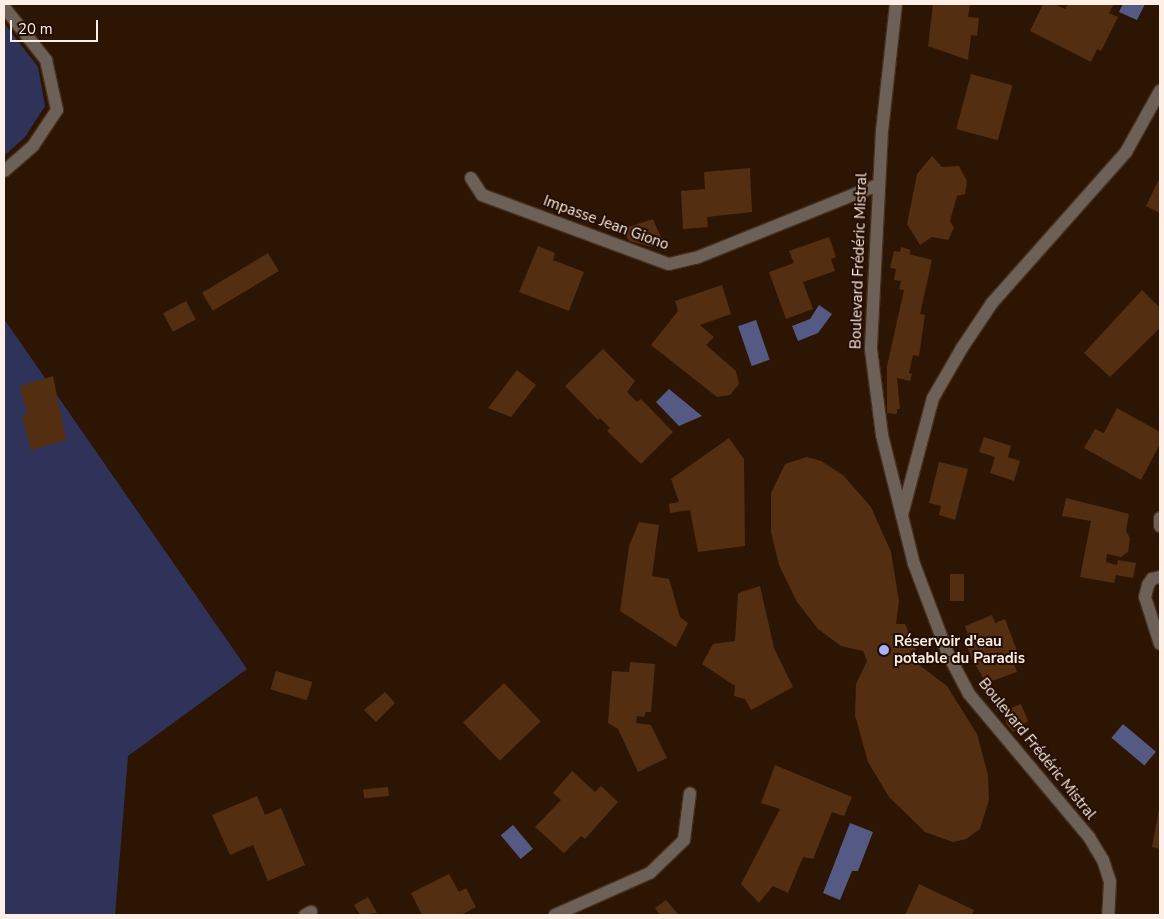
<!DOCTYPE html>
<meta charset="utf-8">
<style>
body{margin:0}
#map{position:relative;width:1164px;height:919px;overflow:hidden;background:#2d1503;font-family:"Nunito Sans",sans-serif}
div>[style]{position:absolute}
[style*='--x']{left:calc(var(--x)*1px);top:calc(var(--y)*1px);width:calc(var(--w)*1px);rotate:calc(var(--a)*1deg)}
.green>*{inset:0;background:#2f335a}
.water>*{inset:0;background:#555a85;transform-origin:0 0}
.building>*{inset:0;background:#532e10;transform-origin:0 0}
.roads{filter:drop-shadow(1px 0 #462f1e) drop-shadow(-1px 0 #462f1e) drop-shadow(0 1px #462f1e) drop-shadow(0 -1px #462f1e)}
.minor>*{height:12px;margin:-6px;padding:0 6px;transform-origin:6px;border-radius:6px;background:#6d6057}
.dots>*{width:14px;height:14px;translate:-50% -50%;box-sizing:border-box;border:2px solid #230c00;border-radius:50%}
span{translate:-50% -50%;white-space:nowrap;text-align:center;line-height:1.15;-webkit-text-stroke:4px #230c00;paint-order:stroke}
.street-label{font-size:15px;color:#fdefe5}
.poi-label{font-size:15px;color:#fdefe5;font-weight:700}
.left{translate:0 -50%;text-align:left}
.frame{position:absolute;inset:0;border:5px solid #fdefe5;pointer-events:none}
.scale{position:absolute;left:10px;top:20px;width:88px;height:22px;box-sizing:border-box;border:2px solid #fdefe5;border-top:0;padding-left:6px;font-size:15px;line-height:18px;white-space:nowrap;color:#fdefe5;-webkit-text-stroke:4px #230c00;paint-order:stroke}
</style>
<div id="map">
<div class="green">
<div style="clip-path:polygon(4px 23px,38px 67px,45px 106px,25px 137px,4px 156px)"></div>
<div style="clip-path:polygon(4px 319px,247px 669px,128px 756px,115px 915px,4px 915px)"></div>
</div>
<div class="water">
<div style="clip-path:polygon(1123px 4px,1145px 4px,1137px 20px,1119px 12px)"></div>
<div style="clip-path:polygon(819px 305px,832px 314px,818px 333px,798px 341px,792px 326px,810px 319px)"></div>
<div style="left:756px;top:320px;width:42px;height:19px;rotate:71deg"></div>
<div style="clip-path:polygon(669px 389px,702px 416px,679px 426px,656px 402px)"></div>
<div style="left:1123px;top:724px;width:43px;height:18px;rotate:40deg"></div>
<div style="clip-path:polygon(850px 823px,873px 832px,858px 871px,852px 871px,840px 900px,823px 893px)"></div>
<div style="left:513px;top:825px;width:31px;height:16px;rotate:50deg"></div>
</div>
<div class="building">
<div style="clip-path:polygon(933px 4px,970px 4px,968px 17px,979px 18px,977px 36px,971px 35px,968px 60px,928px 46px)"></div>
<div style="clip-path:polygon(1043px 4px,1054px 4px,1065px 9px,1068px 4px,1114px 4px,1109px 13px,1118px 17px,1101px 51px,1097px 49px,1091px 62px,1030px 31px)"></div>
<div style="left:971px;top:74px;width:43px;height:57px;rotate:15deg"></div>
<div style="clip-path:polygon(932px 156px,942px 167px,959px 166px,967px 181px,965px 194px,957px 196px,950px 221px,954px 228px,948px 240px,932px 237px,920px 245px,907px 224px,917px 174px)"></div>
<div style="clip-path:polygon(750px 168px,752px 212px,707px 217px,708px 227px,683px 229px,681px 191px,705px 189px,704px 172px)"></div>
<div style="clip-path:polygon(1160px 177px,1160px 213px,1146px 206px)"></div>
<div style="clip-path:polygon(653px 219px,667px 251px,629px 241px,622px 229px)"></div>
<div style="clip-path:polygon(829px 237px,836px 257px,831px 259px,835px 271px,803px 282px,813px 309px,786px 319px,769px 272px,794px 263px,789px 251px)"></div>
<div style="clip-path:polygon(538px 246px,555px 253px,553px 260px,584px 272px,569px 311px,519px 292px)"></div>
<div style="clip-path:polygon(901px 247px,911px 250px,909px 254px,932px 260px,920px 314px,925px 315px,919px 356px,913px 355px,909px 373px,912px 374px,910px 381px,897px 378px,900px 409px,897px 409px,897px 414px,887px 413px,887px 366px,904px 290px,899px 289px,901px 281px,894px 280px,896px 269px,890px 268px,894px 251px,900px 252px)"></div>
<div style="left:268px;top:253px;width:21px;height:77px;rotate:59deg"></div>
<div style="clip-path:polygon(722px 285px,731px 314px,700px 325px,714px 337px,706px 345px,736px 371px,739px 384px,730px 395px,717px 397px,651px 345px,678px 311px,675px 301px)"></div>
<div style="clip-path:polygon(1142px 290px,1160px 308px,1160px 328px,1110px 377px,1084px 353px)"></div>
<div style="left:186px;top:301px;width:21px;height:26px;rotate:62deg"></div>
<div style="clip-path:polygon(603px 349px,635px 381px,627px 392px,637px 402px,641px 399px,673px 432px,641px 464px,607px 431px,610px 428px,600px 418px,598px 420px,565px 386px)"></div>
<div style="clip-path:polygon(517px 370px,536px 385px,511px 417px,488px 408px)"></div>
<div style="clip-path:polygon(53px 376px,66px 440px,31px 450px,22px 416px,27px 414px,20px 386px)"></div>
<div style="clip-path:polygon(1117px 408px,1160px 432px,1160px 444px,1141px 480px,1084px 448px,1095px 429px,1104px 433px)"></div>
<div style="clip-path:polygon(984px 437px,1011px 446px,1008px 457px,1020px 461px,1014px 481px,990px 473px,995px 457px,979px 452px)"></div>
<div style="clip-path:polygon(729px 438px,744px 459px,745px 546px,698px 552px,690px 510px,670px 513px,669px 504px,679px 502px,671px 479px)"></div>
<div style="clip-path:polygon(807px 457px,821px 461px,843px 475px,871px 507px,891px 552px,899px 601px,896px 624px,905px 624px,912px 640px,916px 650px,910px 658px,947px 686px,977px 734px,988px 775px,989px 800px,980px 829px,966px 839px,953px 842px,925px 832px,889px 797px,868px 762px,855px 715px,856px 684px,867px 661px,863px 651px,841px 646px,818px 629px,797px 602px,779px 565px,771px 532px,771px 493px,785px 464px)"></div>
<div style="clip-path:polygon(939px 462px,968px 469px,955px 520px,939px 515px,941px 506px,929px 503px)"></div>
<div style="clip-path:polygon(1066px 498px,1129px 514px,1126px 531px,1130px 538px,1128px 552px,1121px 557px,1107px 554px,1106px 562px,1117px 565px,1118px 560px,1136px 563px,1133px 578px,1116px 575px,1114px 583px,1080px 577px,1091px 521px,1062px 516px)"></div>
<div style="clip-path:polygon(639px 522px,659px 525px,652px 576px,669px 579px,680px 617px,688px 623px,676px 647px,620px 611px,629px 546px)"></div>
<div style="left:964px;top:574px;width:27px;height:14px;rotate:90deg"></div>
<div style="clip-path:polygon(760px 586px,774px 648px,793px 687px,751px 710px,745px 699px,734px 696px,735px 686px,702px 664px,713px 644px,735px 641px,738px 593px)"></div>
<div style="clip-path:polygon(992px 615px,995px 623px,1005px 619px,1019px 656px,1012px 658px,1017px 672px,986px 683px,971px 657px,967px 646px,971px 644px,965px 626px)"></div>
<div style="clip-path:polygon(630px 662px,655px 664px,651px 712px,646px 712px,644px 717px,637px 716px,636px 723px,651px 725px,667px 758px,638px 772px,618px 729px,608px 723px,612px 671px,629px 672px)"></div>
<div style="left:276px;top:671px;width:38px;height:19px;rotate:17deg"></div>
<div style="left:504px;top:683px;width:53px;height:57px;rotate:46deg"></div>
<div style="clip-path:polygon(385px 692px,395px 703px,376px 722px,364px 710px)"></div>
<div style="clip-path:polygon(1021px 704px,1028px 721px,1013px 732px,1006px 723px,1006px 710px)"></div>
<div style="clip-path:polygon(775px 765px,852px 797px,844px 816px,832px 812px,813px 859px,803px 857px,788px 893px,773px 886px,759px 903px,741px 884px,780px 809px,761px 803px)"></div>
<div style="clip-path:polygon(572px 771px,595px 792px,601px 786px,618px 802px,585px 839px,581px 836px,564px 853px,535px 827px,561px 800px,553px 793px)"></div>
<div style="left:388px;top:787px;width:9px;height:25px;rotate:84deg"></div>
<div style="clip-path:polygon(257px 796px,265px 815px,281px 808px,305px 865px,268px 881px,253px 845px,230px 855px,212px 815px)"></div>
<div style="clip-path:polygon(1159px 809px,1160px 809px,1160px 849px,1152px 847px)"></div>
<div style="clip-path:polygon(449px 874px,459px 892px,466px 888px,476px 907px,461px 915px,422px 915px,411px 893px)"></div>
<div style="clip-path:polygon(919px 884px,974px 910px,972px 915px,905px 915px)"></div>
<div style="clip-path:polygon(368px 897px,377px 913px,360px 915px,354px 905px)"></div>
<div style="clip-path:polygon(666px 900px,678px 914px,676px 915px,660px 915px,655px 908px)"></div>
</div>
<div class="roads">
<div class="minor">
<div style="--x:896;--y:4;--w:127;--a:96.3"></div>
<div style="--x:882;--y:130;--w:220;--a:92.9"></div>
<div style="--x:871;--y:350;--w:86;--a:82.6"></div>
<div style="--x:882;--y:435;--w:133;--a:76.1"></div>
<div style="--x:914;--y:564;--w:96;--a:69.3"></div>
<div style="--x:948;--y:654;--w:45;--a:62.3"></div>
<div style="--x:969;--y:694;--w:187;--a:50"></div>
<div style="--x:1089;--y:837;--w:27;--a:59"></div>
<div style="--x:1103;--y:860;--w:23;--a:72"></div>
<div style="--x:1110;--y:882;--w:33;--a:93"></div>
<div style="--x:4;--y:7;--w:68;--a:51.6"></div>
<div style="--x:46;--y:60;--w:51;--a:77.6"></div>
<div style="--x:57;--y:110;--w:43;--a:123.7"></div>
<div style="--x:33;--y:146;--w:38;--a:139"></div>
<div style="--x:471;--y:178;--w:20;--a:57"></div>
<div style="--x:482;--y:195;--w:199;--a:20.3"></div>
<div style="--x:669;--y:264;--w:28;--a:-13"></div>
<div style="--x:696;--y:258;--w:196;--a:-21.9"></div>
<div style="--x:902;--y:515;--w:121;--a:-75.2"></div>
<div style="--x:933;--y:398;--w:58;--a:-59.9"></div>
<div style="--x:962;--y:348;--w:54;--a:-56.3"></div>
<div style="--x:992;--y:303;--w:202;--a:-48.4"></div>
<div style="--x:1126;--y:152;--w:70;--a:-60.9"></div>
<div style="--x:1160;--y:518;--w:8;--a:90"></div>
<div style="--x:1160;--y:577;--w:8;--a:166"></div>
<div style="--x:1152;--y:579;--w:7;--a:124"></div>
<div style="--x:1148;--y:585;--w:12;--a:104"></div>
<div style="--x:1145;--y:597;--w:49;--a:72.3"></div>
<div style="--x:305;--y:915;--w:7;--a:-27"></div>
<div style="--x:555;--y:915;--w:104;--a:-23.9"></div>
<div style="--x:650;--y:873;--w:47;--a:-44.1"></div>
<div style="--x:684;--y:840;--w:47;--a:-82.7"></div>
</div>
</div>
<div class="dots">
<div style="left:884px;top:650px;background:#a7b1fc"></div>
</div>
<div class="street-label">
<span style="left:606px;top:223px;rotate:20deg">Impasse Jean Giono</span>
<span style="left:859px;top:261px;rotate:-88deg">Boulevard Frédéric Mistral</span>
<span style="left:1037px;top:749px;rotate:51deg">Boulevard Frédéric Mistral</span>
</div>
<div class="poi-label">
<span class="left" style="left:894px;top:650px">Réservoir d'eau<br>potable du Paradis</span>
</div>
<div class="frame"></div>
<div class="scale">20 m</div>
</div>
